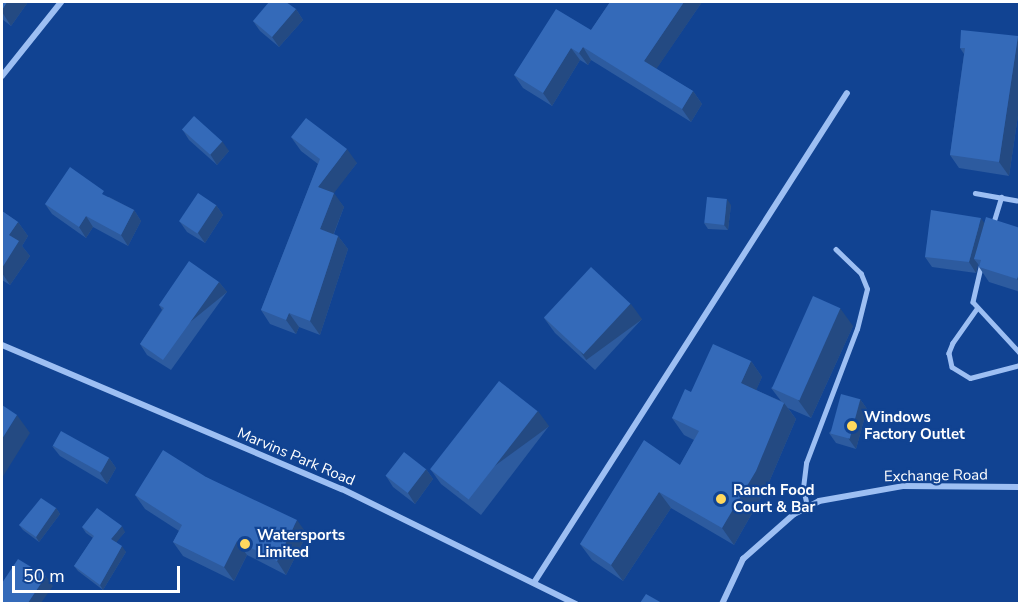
<!DOCTYPE html>
<style>
body{margin:0}
#map{position:relative;width:1021px;height:605px;overflow:hidden;background:#114392;font-family:"Nunito Sans",sans-serif}
div>[style]{position:absolute}
[style*='--x']{left:calc(var(--x)*1px);top:calc(var(--y)*1px);width:calc(var(--w)*1px);rotate:calc(var(--a)*1deg)}
.lane>*{height:4.5px;margin:-2.25px;padding:0 2.25px;transform-origin:2.25px;border-radius:2.25px;background:#9dbff3}
.street>*{height:6px;margin:-3px;padding:0 3px;transform-origin:3px;border-radius:3px;background:#9dbff3}
.wall>*{inset:0;background:#2d5b9f}
.shaded-wall>*{inset:0;background:#244a82;transform-origin:0 0}
.building>*{inset:0;background:#346ab9;transform-origin:0 0}
.dots>*{width:16px;height:16px;translate:-50% -50%;box-sizing:border-box;border:3px solid #114392;border-radius:50%}
span{translate:-50% -50%;white-space:nowrap;text-align:center;line-height:1.15;-webkit-text-stroke:4.5px #114392;paint-order:stroke}
.poi-label{font-size:15px;color:#fff;font-weight:700}
.left{translate:0 -50%;text-align:left}
.street-label{font-size:15px;color:#fff}
.frame{position:absolute;inset:0;border:3px solid #fff;pointer-events:none}
.scale{position:absolute;left:12px;top:566px;width:168px;height:27px;box-sizing:border-box;border:3px solid #fff;border-top:0;padding-left:8px;font-size:18px;line-height:21px;white-space:nowrap;color:#fff;-webkit-text-stroke:4px #114392;paint-order:stroke}
</style>
<div id="map">
<div class="lane">
<div style="--x:975;--y:193;--w:46;--a:10.1"></div>
<div style="--x:993;--y:224;--w:28;--a:-73"></div>
<div style="--x:982;--y:263;--w:40;--a:103"></div>
<div style="--x:973;--y:302;--w:69;--a:47.3"></div>
<div style="--x:977;--y:309;--w:42;--a:125.2"></div>
<div style="--x:953;--y:343;--w:11;--a:112"></div>
<div style="--x:949;--y:353;--w:14;--a:78"></div>
<div style="--x:952;--y:367;--w:21;--a:31"></div>
<div style="--x:970;--y:378;--w:52;--a:-14.6"></div>
<div style="--x:807;--y:506;--w:18;--a:-103"></div>
<div style="--x:803;--y:488;--w:25;--a:-83"></div>
<div style="--x:806;--y:463;--w:143;--a:-69.2"></div>
<div style="--x:857;--y:329;--w:41;--a:-76"></div>
<div style="--x:867;--y:289;--w:16;--a:-112"></div>
<div style="--x:861;--y:274;--w:35;--a:-136"></div>
</div>
<div class="street">
<div style="--x:2;--y:76;--w:95;--a:-51.4"></div>
<div style="--x:2;--y:345;--w:369;--a:23"></div>
<div style="--x:342;--y:489;--w:261;--a:26.2"></div>
<div style="--x:535;--y:581;--w:579;--a:-57.41"></div>
<div style="--x:722;--y:604;--w:50;--a:-65"></div>
<div style="--x:743;--y:559;--w:68;--a:-41.4"></div>
<div style="--x:794;--y:514;--w:28;--a:-27"></div>
<div style="--x:819;--y:501;--w:85;--a:-10.1"></div>
<div style="--x:903;--y:486;--w:117;--a:0.5"></div>
</div>
<div class="wall">
<div style="clip-path:polygon(2px 2px,28px 2px,11px 26px,2px 19px)"></div>
<div style="clip-path:polygon(610px 2px,702px 2px,656px 69px,693px 91px,702px 104px,691px 122px,591px 60px,588px 65px,580px 60px,552px 106px,523px 88px,514px 75px,591px 30px)"></div>
<div style="clip-path:polygon(296px 9px,303px 20px,279px 47px,260px 31px,253px 21px)"></div>
<div style="clip-path:polygon(1018px 36px,1020px 38px,1020px 102px,1009px 176px,959px 168px,950px 155px,964px 54px,960px 48px)"></div>
<div style="clip-path:polygon(182px 129px,229px 151px,217px 165px,189px 140px)"></div>
<div style="clip-path:polygon(291px 137px,357px 163px,333px 193px,344px 207px,334px 234px,338px 236px,348px 249px,320px 335px,299px 327px,296px 334px,270px 324px,261px 310px,318px 164px,301px 151px)"></div>
<div style="clip-path:polygon(109px 197px,134px 210px,141px 221px,128px 246px,93px 227px,86px 238px,52px 214px,45px 204px)"></div>
<div style="clip-path:polygon(216px 205px,223px 215px,205px 243px,187px 232px,180px 222px)"></div>
<div style="clip-path:polygon(731px 205px,728px 230px,708px 229px,704px 223px)"></div>
<div style="clip-path:polygon(2px 211px,18px 222px,28px 236px,22px 246px,30px 256px,10px 285px,2px 280px)"></div>
<div style="clip-path:polygon(984px 223px,1020px 228px,1020px 292px,989px 282px,979px 267px,978px 264px,976px 273px,932px 267px,925px 257px)"></div>
<div style="clip-path:polygon(219px 282px,227px 292px,171px 370px,147px 355px,140px 344px,162px 310px,159px 305px)"></div>
<div style="clip-path:polygon(544px 318px,642px 319px,595px 370px,555px 333px)"></div>
<div style="clip-path:polygon(853px 326px,811px 418px,788px 408px,796px 419px,767px 487px,734px 545px,671px 508px,623px 581px,592px 560px,580px 544px,680px 465px,694px 440px,684px 435px,672px 418px,691px 392px,751px 361px,762px 377px,756px 390px,781px 401px,771px 388px)"></div>
<div style="clip-path:polygon(860px 399px,867px 409px,856px 449px,836px 443px,829px 433px)"></div>
<div style="clip-path:polygon(549px 426px,481px 515px,441px 484px,431px 470px)"></div>
<div style="clip-path:polygon(52px 446px,109px 458px,116px 468px,107px 484px,60px 456px)"></div>
<div style="clip-path:polygon(426px 469px,433px 479px,415px 504px,393px 487px,386px 476px)"></div>
<div style="clip-path:polygon(206px 477px,307px 534px,286px 575px,247px 555px,234px 581px,183px 556px,173px 542px,179px 531px,145px 509px,135px 495px)"></div>
<div style="clip-path:polygon(56px 508px,60px 514px,39px 542px,23px 530px,19px 525px)"></div>
<div style="clip-path:polygon(82px 527px,125px 532px,116px 542px,126px 552px,103px 590px,78px 571px,74px 566px,93px 538px,86px 533px)"></div>
</div>
<div class="shaded-wall">
<div style="clip-path:polygon(7px 2px,28px 2px,11px 26px,2px 12px,2px 10px)"></div>
<div style="clip-path:polygon(684px 2px,702px 2px,653px 74px,644px 61px)"></div>
<div style="clip-path:polygon(296px 9px,303px 20px,279px 47px,272px 37px)"></div>
<div style="clip-path:polygon(1018px 36px,1020px 38px,1020px 102px,1009px 176px,999px 162px)"></div>
<div style="clip-path:polygon(583px 47px,591px 60px,588px 65px,579px 53px)"></div>
<div style="clip-path:polygon(571px 48px,580px 60px,552px 106px,543px 93px)"></div>
<div style="clip-path:polygon(693px 91px,702px 104px,691px 122px,682px 109px)"></div>
<div style="clip-path:polygon(222px 141px,229px 151px,217px 165px,210px 154px)"></div>
<div style="clip-path:polygon(347px 149px,357px 163px,328px 201px,318px 187px)"></div>
<div style="clip-path:polygon(334px 193px,344px 207px,330px 243px,320px 229px)"></div>
<div style="clip-path:polygon(727px 199px,731px 205px,728px 230px,724px 225px)"></div>
<div style="clip-path:polygon(216px 205px,223px 215px,205px 243px,198px 233px)"></div>
<div style="clip-path:polygon(134px 210px,141px 221px,128px 246px,121px 235px)"></div>
<div style="clip-path:polygon(86px 216px,93px 227px,86px 238px,79px 227px)"></div>
<div style="clip-path:polygon(981px 218px,988px 229px,974px 259px,978px 264px,976px 273px,969px 262px)"></div>
<div style="clip-path:polygon(18px 222px,28px 236px,22px 246px,30px 256px,10px 285px,2px 273px,2px 268px,9px 235px)"></div>
<div style="clip-path:polygon(338px 236px,348px 249px,320px 335px,310px 321px)"></div>
<div style="clip-path:polygon(1020px 270px,1020px 283px,1017px 279px)"></div>
<div style="left:219px;top:282px;width:13px;height:96px;rotate:51deg"></div>
<div style="left:631px;top:304px;width:19px;height:69px;rotate:54deg"></div>
<div style="clip-path:polygon(840px 308px,853px 326px,811px 418px,798px 400px)"></div>
<div style="clip-path:polygon(289px 313px,299px 327px,296px 334px,286px 320px)"></div>
<div style="clip-path:polygon(751px 361px,762px 377px,752px 400px,741px 383px)"></div>
<div style="clip-path:polygon(860px 399px,867px 409px,856px 449px,848px 438px)"></div>
<div style="clip-path:polygon(784px 403px,796px 419px,767px 487px,734px 545px,722px 528px)"></div>
<div style="left:538px;top:411px;width:19px;height:112px;rotate:54deg"></div>
<div style="clip-path:polygon(17px 415px,30px 433px,2px 478px,2px 439px)"></div>
<div style="clip-path:polygon(109px 458px,116px 468px,107px 484px,100px 473px)"></div>
<div style="clip-path:polygon(426px 469px,433px 479px,415px 504px,408px 493px)"></div>
<div style="clip-path:polygon(659px 492px,671px 508px,623px 581px,611px 565px)"></div>
<div style="clip-path:polygon(56px 508px,60px 514px,39px 542px,36px 537px)"></div>
<div style="clip-path:polygon(297px 520px,307px 534px,286px 575px,277px 561px)"></div>
<div style="clip-path:polygon(122px 526px,125px 532px,115px 544px,111px 539px)"></div>
<div style="clip-path:polygon(237px 541px,247px 555px,234px 581px,224px 567px)"></div>
<div style="clip-path:polygon(122px 546px,126px 552px,103px 590px,100px 585px)"></div>
<div style="clip-path:polygon(46px 576px,53px 586px,41px 603px,28px 603px)"></div>
</div>
<div class="building">
<div style="clip-path:polygon(2px 2px,7px 2px,2px 10px)"></div>
<div style="clip-path:polygon(269px 2px,286px 2px,296px 9px,272px 37px,253px 21px)"></div>
<div style="clip-path:polygon(610px 2px,684px 2px,644px 61px,693px 91px,682px 109px,583px 47px,579px 53px,571px 48px,543px 93px,514px 75px,556px 9px,591px 30px)"></div>
<div style="clip-path:polygon(961px 30px,1018px 36px,999px 162px,950px 155px,965px 48px,960px 48px)"></div>
<div style="left:194px;top:116px;width:38px;height:18px;rotate:42deg"></div>
<div style="clip-path:polygon(306px 118px,347px 149px,318px 187px,334px 193px,320px 229px,338px 236px,310px 321px,289px 313px,286px 320px,261px 310px,320px 159px,291px 137px)"></div>
<div style="clip-path:polygon(70px 167px,104px 191px,102px 194px,134px 210px,121px 235px,86px 216px,79px 227px,45px 204px)"></div>
<div style="left:198px;top:193px;width:22px;height:34px;rotate:34deg"></div>
<div style="left:707px;top:197px;width:20px;height:26px;rotate:6deg"></div>
<div style="clip-path:polygon(931px 210px,981px 218px,969px 262px,925px 257px)"></div>
<div style="clip-path:polygon(2px 211px,18px 222px,9px 235px,19px 241px,2px 268px)"></div>
<div style="clip-path:polygon(986px 217px,1020px 228px,1020px 270px,1017px 279px,979px 267px,981px 260px,974px 259px)"></div>
<div style="clip-path:polygon(189px 261px,219px 282px,163px 360px,140px 344px,164px 308px,159px 305px)"></div>
<div style="left:591px;top:267px;width:54px;height:69px;rotate:43deg"></div>
<div style="left:813px;top:296px;width:30px;height:101px;rotate:24deg"></div>
<div style="clip-path:polygon(713px 344px,751px 361px,741px 383px,784px 403px,756px 471px,722px 528px,659px 492px,611px 565px,580px 544px,644px 440px,680px 465px,699px 431px,672px 418px,685px 389px,691px 392px)"></div>
<div style="left:499px;top:381px;width:49px;height:112px;rotate:38deg"></div>
<div style="left:841px;top:394px;width:20px;height:41px;rotate:15deg"></div>
<div style="clip-path:polygon(2px 405px,17px 415px,2px 439px)"></div>
<div style="left:61px;top:431px;width:55px;height:17px;rotate:29deg"></div>
<div style="clip-path:polygon(163px 450px,206px 477px,297px 520px,277px 561px,237px 541px,224px 567px,173px 542px,182px 525px,135px 495px)"></div>
<div style="left:404px;top:452px;width:28px;height:30px;rotate:38deg"></div>
<div style="clip-path:polygon(41px 498px,56px 508px,36px 537px,19px 525px)"></div>
<div style="clip-path:polygon(97px 508px,122px 526px,111px 539px,122px 546px,100px 585px,74px 566px,94px 536px,82px 527px)"></div>
<div style="clip-path:polygon(18px 559px,46px 576px,28px 603px,2px 603px,2px 583px)"></div>
<div style="clip-path:polygon(646px 594px,662px 603px,640px 603px)"></div>
</div>
<div class="dots">
<div style="left:852px;top:426px;background:#ffd85e"></div>
<div style="left:721px;top:499px;background:#ffd85e"></div>
<div style="left:245px;top:544px;background:#ffd85e"></div>
</div>
<div class="poi-label">
<span class="left" style="left:864px;top:426px">Windows<br>Factory Outlet</span>
<span class="left" style="left:733px;top:499px">Ranch Food<br>Court &amp; Bar</span>
<span class="left" style="left:257px;top:544px">Watersports<br>Limited</span>
</div>
<div class="street-label">
<span style="left:296px;top:457px;rotate:23deg">Marvins Park Road</span>
<span style="left:936px;top:476px;rotate:-1deg">Exchange Road</span>
</div>
<div class="frame"></div>
<div class="scale">50 m</div>
</div>
